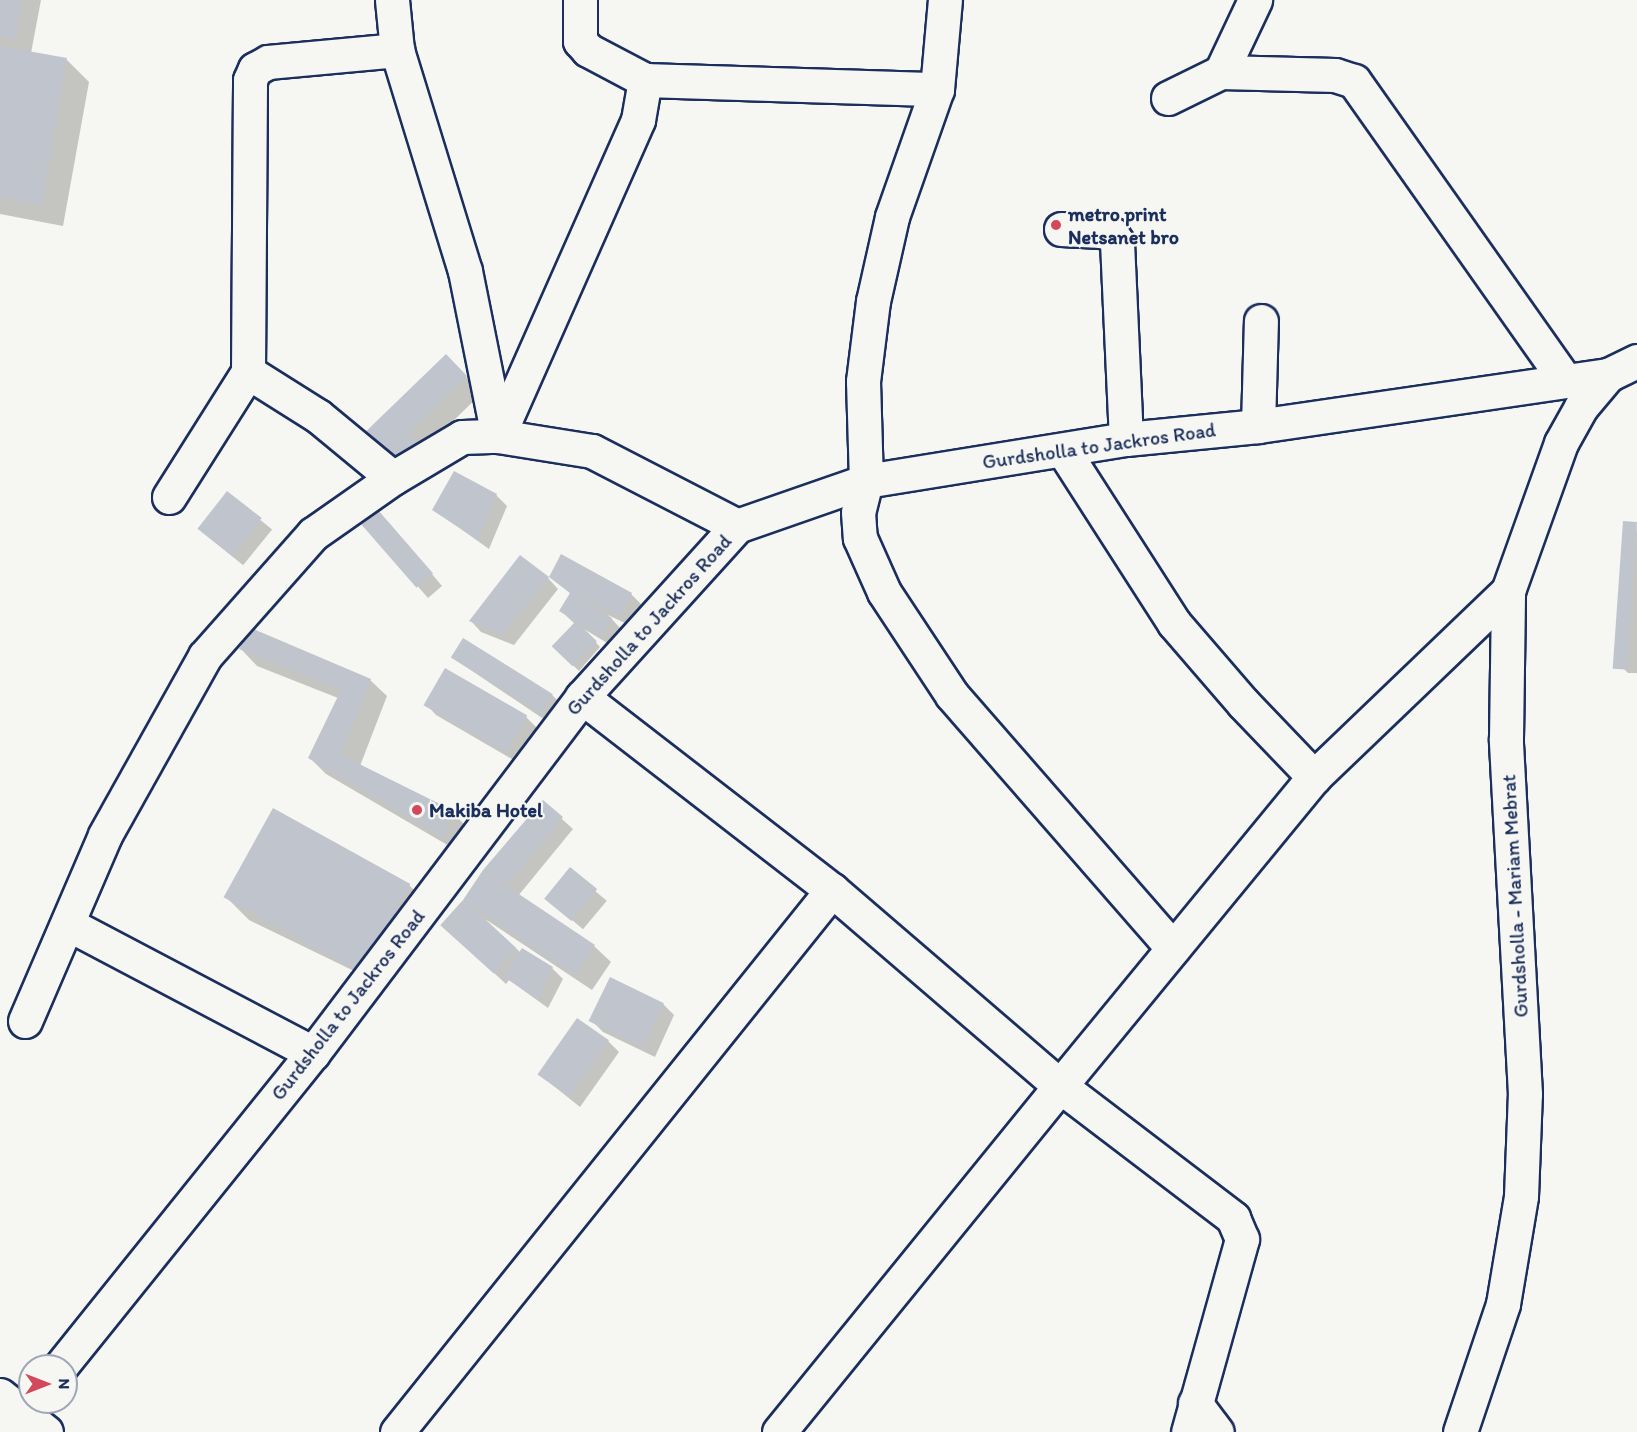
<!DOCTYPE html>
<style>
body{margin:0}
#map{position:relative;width:1637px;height:1432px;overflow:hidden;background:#f6f6f2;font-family:Itim,sans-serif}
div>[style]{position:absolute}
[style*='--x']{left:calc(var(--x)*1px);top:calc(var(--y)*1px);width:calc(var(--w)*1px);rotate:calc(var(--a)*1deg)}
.shadow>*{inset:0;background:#0003;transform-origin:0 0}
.building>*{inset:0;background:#c0c4cd;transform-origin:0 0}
.roads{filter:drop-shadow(2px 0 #1b2f5e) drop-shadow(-2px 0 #1b2f5e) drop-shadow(0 2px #1b2f5e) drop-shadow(0 -2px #1b2f5e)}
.minor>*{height:33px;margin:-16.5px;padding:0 16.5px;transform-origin:16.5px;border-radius:16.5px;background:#f6f6f2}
.primary>*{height:33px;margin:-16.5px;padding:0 16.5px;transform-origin:16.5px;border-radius:16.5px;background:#f6f6f2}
.dots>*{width:16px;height:16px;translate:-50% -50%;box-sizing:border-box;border:3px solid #f6f6f2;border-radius:50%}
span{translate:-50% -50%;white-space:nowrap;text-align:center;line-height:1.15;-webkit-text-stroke:4.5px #f6f6f2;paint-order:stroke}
.poi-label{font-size:20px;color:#1b2f5e;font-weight:700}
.left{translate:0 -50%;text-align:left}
.street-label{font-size:20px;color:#1b2f5e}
.north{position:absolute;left:18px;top:1354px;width:60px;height:60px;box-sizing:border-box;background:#f6f6f2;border:2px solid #9ea6b7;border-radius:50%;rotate:90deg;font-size:16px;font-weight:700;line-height:24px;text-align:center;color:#1b2f5e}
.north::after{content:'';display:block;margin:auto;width:21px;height:27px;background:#d1495b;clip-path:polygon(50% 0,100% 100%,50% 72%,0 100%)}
</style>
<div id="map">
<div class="shadow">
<div style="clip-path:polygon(0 0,41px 0,31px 53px,67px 60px,89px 82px,63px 226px,0 214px)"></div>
<div style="clip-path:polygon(446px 357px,482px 393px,423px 450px,437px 464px,406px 493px,357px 442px)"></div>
<div style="left:227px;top:493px;width:58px;height:46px;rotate:39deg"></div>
<div style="clip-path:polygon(496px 495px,507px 506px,489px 549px,434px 510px)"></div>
<div style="clip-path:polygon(389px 523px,442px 586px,428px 598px,363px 524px)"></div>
<div style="clip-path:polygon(1637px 523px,1637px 673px,1628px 673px,1623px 668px)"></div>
<div style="clip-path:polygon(551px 577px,631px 594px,642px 605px,631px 626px,608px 615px,622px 630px,612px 646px,584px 629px,600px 647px,579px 671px,554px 647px,575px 624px,561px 611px,571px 594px)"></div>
<div style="clip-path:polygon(548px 578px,558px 589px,514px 645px,481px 632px,471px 621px)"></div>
<div style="clip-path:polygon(241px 649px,370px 680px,387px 696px,360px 766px,451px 811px,468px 828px,461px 853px,326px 774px,310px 758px,338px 698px,257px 666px)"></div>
<div style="clip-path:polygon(453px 658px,552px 695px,563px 706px,551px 724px)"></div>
<div style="clip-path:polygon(426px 704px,526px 717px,537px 728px,517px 762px,436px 715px)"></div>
<div style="clip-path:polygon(543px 802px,573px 829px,518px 896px,594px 946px,611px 962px,592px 990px,485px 919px,521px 953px,552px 968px,563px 979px,548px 1008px,509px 980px,506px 984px,443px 926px)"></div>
<div style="left:570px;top:870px;width:48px;height:37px;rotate:40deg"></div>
<div style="clip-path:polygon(409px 885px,431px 907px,385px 986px,249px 920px,227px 898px)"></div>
<div style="clip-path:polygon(663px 1004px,674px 1015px,655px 1057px,603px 1032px,592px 1021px)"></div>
<div style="clip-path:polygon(608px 1041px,619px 1052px,580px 1107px,540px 1075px)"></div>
</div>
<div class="building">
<div style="clip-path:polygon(0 0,22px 0,15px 39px,0 36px)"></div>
<div style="clip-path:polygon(0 46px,67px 58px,41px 205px,0 197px)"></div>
<div style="clip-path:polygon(446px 354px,467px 376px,408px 433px,421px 446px,389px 477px,355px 442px)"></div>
<div style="clip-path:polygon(454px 471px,497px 494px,478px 540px,432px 510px)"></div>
<div style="left:227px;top:491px;width:44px;height:48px;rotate:38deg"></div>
<div style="left:378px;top:510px;width:84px;height:22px;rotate:49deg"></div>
<div style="left:1623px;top:521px;width:14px;height:148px;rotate:4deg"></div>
<div style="clip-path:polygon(561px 554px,632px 593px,620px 616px,572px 594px,612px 618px,601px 636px,559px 611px,570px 593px,549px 577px)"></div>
<div style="clip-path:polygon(520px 555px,549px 577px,502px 635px,469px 621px)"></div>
<div style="left:576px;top:621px;width:29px;height:35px;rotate:44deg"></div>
<div style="clip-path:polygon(251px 628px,371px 679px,341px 755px,452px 810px,444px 838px,308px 758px,341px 690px,239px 649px)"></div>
<div style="left:463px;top:638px;width:106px;height:23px;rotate:32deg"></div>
<div style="left:445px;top:668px;width:95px;height:43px;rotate:30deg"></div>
<div style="clip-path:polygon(543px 800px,563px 817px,508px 884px,486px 872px,595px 945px,575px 975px,463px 900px,483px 870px)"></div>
<div style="left:273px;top:808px;width:157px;height:102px;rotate:29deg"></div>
<div style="left:570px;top:867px;width:35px;height:41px;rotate:39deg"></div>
<div style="left:463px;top:900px;width:72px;height:34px;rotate:42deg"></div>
<div style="clip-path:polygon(522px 948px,553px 967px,537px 999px,503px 976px)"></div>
<div style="left:610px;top:977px;width:60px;height:49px;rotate:26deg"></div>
<div style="left:577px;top:1018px;width:39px;height:69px;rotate:35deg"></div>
</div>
<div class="roads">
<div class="minor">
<div style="--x:392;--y:0;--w:50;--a:84.3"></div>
<div style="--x:397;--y:50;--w:231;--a:72.9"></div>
<div style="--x:465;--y:271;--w:168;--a:78.7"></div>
<div style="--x:580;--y:0;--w:41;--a:90"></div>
<div style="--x:580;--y:41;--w:12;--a:48"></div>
<div style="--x:588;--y:50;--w:64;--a:27.8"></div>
<div style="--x:1221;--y:72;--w:80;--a:-64.7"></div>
<div style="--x:937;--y:89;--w:136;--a:109.4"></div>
<div style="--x:892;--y:217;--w:86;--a:102.7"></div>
<div style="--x:873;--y:301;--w:81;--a:97.1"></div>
<div style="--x:863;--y:381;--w:100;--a:88.3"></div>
<div style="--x:866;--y:481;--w:32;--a:104"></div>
<div style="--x:858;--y:512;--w:26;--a:86"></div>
<div style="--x:860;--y:538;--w:59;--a:66"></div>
<div style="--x:884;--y:592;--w:123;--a:56.6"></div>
<div style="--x:952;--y:695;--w:336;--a:48.9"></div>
<div style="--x:1168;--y:98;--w:59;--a:-26.1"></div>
<div style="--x:1221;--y:72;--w:114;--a:1.5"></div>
<div style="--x:1335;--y:75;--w:20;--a:18"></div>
<div style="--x:1354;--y:81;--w:366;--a:54.8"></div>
<div style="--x:1061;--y:229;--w:40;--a:2.9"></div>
<div style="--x:1101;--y:231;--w:11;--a:15"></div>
<div style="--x:1112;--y:234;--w:9;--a:58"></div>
<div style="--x:1117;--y:242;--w:197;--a:87.4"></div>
<div style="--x:248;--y:372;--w:83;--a:32.2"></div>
<div style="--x:318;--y:416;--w:97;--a:39.6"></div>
<div style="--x:1258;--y:426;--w:105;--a:-88.4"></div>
<div style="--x:498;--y:436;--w:346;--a:-66.1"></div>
<div style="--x:638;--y:120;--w:41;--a:-80.1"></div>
<div style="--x:645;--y:80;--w:292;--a:1.8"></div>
<div style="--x:937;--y:89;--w:89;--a:-84.9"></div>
<div style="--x:1063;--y:450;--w:206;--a:57.3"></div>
<div style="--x:1174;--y:623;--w:106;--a:49.2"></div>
<div style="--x:1243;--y:703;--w:103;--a:46.2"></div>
<div style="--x:169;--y:497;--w:148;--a:-57.7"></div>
<div style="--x:248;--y:372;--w:292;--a:-89.6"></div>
<div style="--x:250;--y:80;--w:12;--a:-66"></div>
<div style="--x:255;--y:69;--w:15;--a:-28"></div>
<div style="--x:268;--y:62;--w:130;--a:-5.3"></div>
<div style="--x:582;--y:697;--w:316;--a:37.7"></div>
<div style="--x:832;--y:890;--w:301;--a:40.7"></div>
<div style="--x:1060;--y:1086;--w:400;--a:-50.6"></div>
<div style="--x:1314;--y:777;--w:269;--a:-43.8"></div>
<div style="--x:68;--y:924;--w:277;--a:27.8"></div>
<div style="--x:25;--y:1021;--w:202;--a:-66.7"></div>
<div style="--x:105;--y:835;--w:205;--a:-60.8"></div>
<div style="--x:205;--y:656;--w:163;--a:-48.5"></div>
<div style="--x:313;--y:534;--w:98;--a:-35"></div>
<div style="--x:393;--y:478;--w:80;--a:-30.7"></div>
<div style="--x:462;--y:437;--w:36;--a:-2"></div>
<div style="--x:498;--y:436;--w:95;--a:9.1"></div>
<div style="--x:592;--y:451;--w:163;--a:27.3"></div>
<div style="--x:61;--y:1366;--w:402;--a:-51.2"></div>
<div style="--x:313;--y:1053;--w:446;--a:-52.9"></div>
<div style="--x:582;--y:697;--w:231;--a:-47.8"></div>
<div style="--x:737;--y:526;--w:137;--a:-19.2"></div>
<div style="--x:866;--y:481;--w:263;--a:-9.2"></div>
<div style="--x:1126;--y:439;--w:133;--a:-5.6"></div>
<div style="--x:1258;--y:426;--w:354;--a:-8.3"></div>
<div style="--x:1195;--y:1403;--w:36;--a:53"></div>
<div style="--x:4;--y:1432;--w:41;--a:-47"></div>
<div style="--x:397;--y:1432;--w:695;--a:-51.25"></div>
<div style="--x:779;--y:1432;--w:446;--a:-50.9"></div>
<div style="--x:1060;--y:1086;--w:218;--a:37.3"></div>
<div style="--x:1233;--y:1218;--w:23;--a:67"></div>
<div style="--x:1242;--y:1239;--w:200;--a:105.6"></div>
</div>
<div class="primary">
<div style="--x:0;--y:1395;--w:59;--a:38.8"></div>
<div style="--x:1460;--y:1432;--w:135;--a:-71.4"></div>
<div style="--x:1503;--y:1304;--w:109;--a:-80.5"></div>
<div style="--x:1521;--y:1196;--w:102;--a:-87.8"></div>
<div style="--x:1525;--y:1094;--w:356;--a:-93.1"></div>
<div style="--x:1506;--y:739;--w:148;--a:-89.2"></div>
<div style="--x:1508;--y:591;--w:157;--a:-70.3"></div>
<div style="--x:1561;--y:443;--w:41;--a:-60.9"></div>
<div style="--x:1581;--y:407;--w:42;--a:-49.8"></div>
<div style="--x:1608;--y:375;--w:32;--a:-26"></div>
</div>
</div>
<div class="dots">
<div style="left:1056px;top:225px;background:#d1495b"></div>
<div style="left:417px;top:810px;background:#d1495b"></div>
</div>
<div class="poi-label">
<span class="left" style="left:1068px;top:226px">metro print<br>Netsanet bro</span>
<span class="left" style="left:429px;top:810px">Makiba Hotel</span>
</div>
<div class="street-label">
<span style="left:1099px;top:446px;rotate:-8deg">Gurdsholla to Jackros Road</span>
<span style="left:649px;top:625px;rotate:-48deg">Gurdsholla to Jackros Road</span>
<span style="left:1515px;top:896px;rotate:-93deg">Gurdsholla - Mariam Mebrat</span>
<span style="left:348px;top:1005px;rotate:-52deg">Gurdsholla to Jackros Road</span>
</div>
<div class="north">N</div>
</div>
